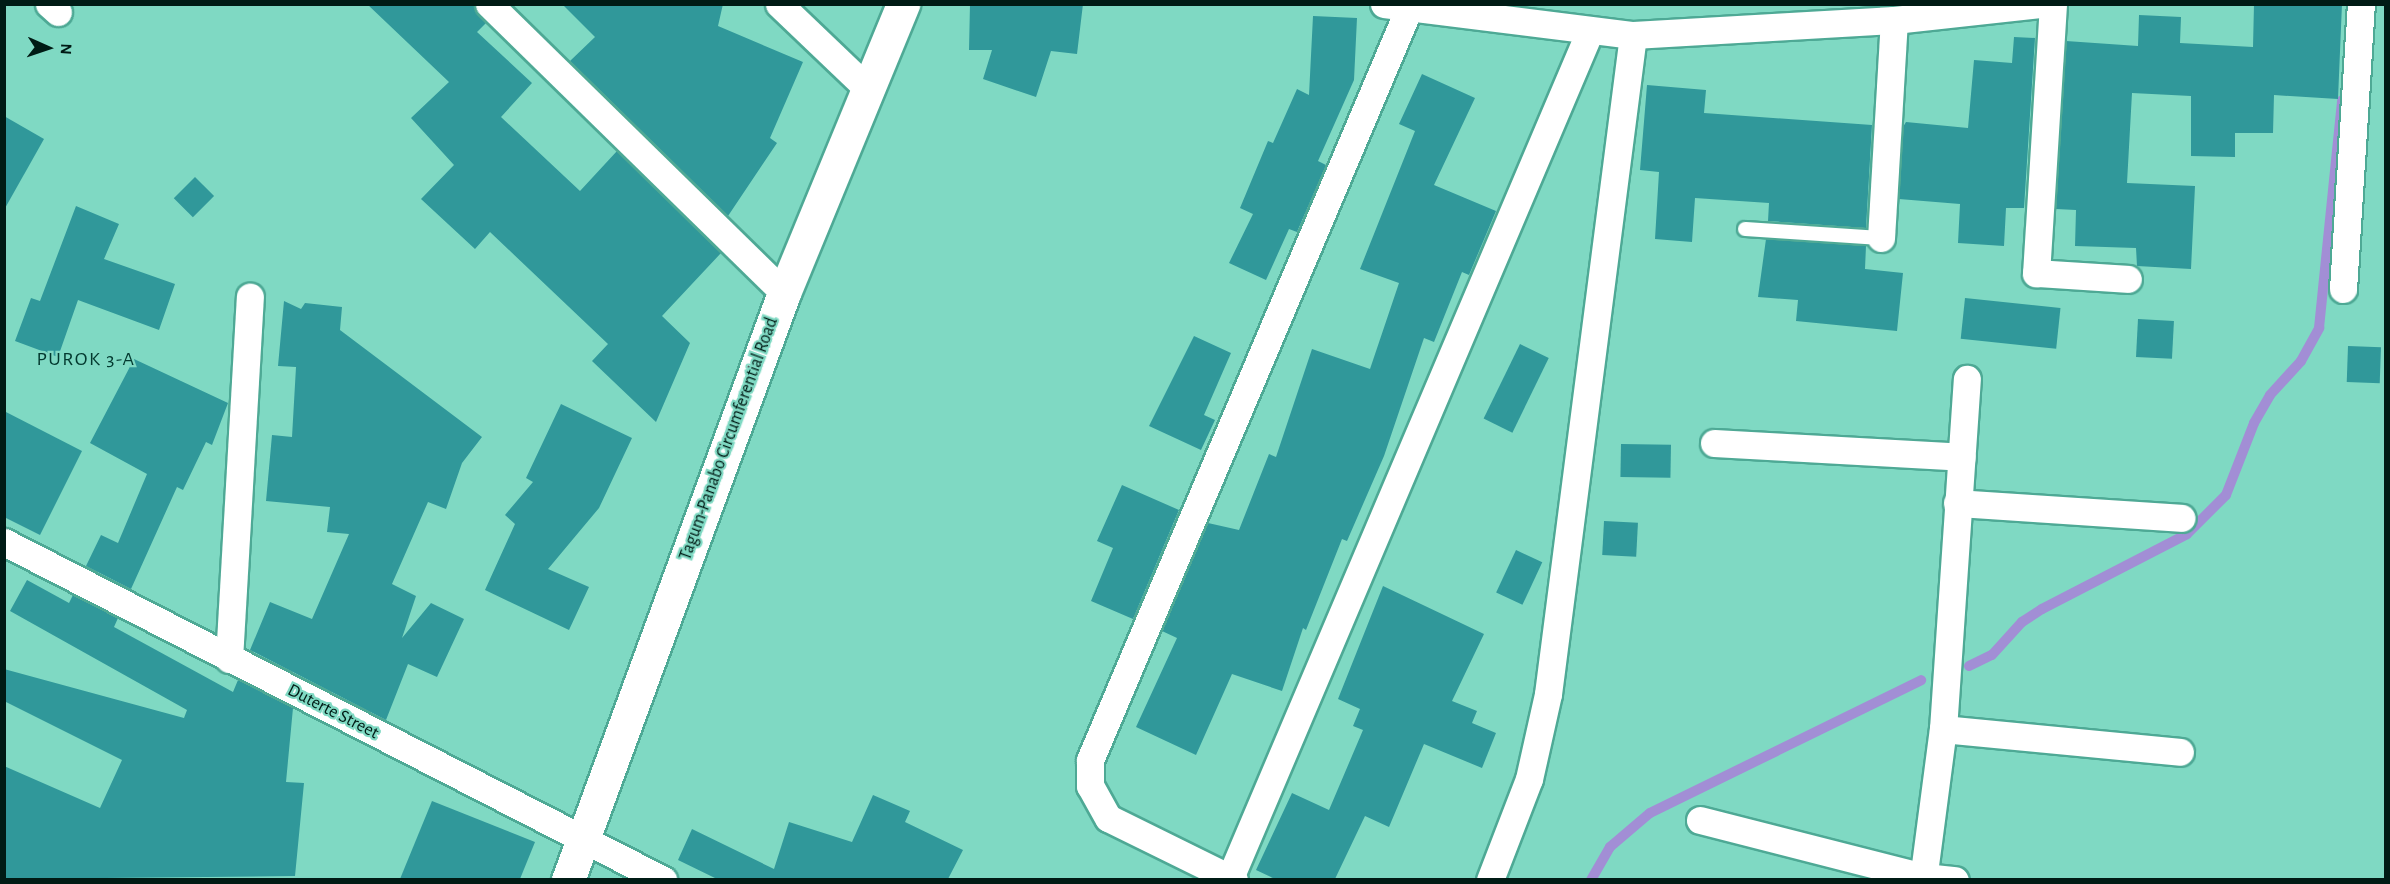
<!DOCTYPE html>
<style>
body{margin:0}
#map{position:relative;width:2390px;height:884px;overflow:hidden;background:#7fd9c3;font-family:"Alegreya Sans",sans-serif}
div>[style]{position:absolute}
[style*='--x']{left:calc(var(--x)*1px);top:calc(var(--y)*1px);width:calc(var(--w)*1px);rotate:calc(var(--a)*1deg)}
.stream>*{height:10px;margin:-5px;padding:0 5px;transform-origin:5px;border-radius:5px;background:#a28ed5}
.building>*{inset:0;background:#30989a;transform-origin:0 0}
.roads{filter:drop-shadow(2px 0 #4ea995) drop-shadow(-2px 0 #4ea995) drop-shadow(0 2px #4ea995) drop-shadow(0 -2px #4ea995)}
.lane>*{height:14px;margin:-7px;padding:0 7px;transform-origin:7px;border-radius:7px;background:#fff}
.street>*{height:27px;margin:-13.5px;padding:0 13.5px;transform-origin:13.5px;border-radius:13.5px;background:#fff}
.primary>*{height:33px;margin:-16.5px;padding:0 16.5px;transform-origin:16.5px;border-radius:16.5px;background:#fff}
span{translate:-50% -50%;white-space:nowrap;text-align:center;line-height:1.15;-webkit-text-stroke:4.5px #7fd9c3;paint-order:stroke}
.street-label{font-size:18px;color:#001b15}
.neighbourhood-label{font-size:20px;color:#03392f;letter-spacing:1.5px}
.frame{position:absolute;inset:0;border:6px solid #001b15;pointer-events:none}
.north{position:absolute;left:18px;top:18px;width:60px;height:60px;-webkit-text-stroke:4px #7fd9c3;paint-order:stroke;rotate:93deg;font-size:16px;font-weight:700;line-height:24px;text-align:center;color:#001b15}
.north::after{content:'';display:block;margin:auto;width:21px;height:27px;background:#001b15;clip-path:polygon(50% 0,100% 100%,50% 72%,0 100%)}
</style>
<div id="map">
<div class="stream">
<div style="--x:1969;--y:666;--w:25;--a:-26"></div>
<div style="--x:1992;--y:655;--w:45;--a:-47.7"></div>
<div style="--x:2022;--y:622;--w:24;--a:-33"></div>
<div style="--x:2042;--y:609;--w:163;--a:-27.3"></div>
<div style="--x:2187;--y:534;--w:55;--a:-45"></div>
<div style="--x:2226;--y:495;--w:77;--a:-68.7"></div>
<div style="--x:2254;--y:423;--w:32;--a:-60"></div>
<div style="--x:2270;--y:395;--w:46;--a:-47.6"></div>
<div style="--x:2301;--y:361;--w:38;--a:-61"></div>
<div style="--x:2319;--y:328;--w:229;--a:-84.2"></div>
<div style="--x:1591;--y:880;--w:38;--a:-60"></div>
<div style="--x:1610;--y:847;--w:52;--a:-40.4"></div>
<div style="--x:1650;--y:813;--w:302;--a:-26.1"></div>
</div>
<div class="building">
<div style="clip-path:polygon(367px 4px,474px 4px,486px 23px,477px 32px,532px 83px,501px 117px,580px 191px,617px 151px,721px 253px,662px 316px,690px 343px,656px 422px,592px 361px,608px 344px,490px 232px,475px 249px,421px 199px,454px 165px,411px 118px,449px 82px)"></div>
<div style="clip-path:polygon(562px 4px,723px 4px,718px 26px,803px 62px,770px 138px,777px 143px,728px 216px,570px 61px,595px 37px)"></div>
<div style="clip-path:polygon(970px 4px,1083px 4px,1077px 54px,1051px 51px,1036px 97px,983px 79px,992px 50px,969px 50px)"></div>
<div style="clip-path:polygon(2254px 4px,2342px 4px,2338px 99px,2274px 95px,2273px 133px,2235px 133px,2235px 157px,2191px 156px,2191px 96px,2132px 93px,2127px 183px,2195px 186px,2191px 269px,2137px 266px,2136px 248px,2075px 246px,2076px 210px,2056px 209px,2066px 41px,2138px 46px,2139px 15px,2181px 17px,2180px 43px,2253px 47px)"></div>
<div style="clip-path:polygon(1313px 16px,1357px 18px,1354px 80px,1318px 161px,1326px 165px,1297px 232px,1289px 229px,1266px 280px,1229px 263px,1253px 214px,1240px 208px,1268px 141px,1273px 143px,1297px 89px,1309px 95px)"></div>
<div style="clip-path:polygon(2014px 37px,2035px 38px,2024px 208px,2006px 208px,2004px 246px,1958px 243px,1960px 204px,1899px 199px,1903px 127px,1906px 122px,1968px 128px,1974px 60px,2012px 63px)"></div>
<div style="clip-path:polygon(1422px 74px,1475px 98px,1434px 185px,1496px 211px,1469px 275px,1462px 272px,1434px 342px,1424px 338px,1384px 456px,1347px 541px,1342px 539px,1306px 630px,1303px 628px,1282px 691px,1232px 674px,1196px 755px,1136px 727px,1177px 638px,1162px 631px,1208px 523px,1239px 530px,1269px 454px,1276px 457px,1312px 349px,1370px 369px,1399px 283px,1360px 269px,1415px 131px,1399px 124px)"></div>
<div style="clip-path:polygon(1647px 85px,1706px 90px,1704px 113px,1872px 125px,1866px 228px,1768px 221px,1769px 203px,1695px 198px,1692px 242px,1655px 239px,1659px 172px,1640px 170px)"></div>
<div style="clip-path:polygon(4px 116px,44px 139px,4px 210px)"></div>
<div style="left:195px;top:177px;width:27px;height:30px;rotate:45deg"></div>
<div style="clip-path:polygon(76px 206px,119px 224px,104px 259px,175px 284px,159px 330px,78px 300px,58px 357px,15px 341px,31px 298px,40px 301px)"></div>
<div style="clip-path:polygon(1766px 239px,1866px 246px,1865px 269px,1903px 273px,1897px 331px,1796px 321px,1798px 300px,1758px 297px)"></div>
<div style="left:1965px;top:298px;width:96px;height:41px;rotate:6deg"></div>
<div style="clip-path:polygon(284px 301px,301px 309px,305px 303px,342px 307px,340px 330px,482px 437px,462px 463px,446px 509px,428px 502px,392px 584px,416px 596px,402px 638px,431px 603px,464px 619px,437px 677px,408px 664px,386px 720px,250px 650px,270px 602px,312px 619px,349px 534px,327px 532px,330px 507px,266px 501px,272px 435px,292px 437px,296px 367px,278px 366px)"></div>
<div style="left:2138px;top:319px;width:36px;height:38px;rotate:3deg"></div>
<div style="clip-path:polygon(1194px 336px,1231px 353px,1204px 415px,1215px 420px,1201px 450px,1149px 426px)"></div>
<div style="left:1520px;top:344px;width:32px;height:83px;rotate:26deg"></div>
<div style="left:2348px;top:346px;width:33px;height:36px;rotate:2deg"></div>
<div style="clip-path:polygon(134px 359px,228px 403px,212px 445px,206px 442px,183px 490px,177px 487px,131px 589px,86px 566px,101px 535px,118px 543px,147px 474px,90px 443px)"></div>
<div style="clip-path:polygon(561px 404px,632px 438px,599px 508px,548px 569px,589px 587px,569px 630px,485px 590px,515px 524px,505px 515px,533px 482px,526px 478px)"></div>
<div style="clip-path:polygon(4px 411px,82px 451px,40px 535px,4px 517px)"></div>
<div style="left:1621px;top:444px;width:50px;height:33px;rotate:1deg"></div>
<div style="clip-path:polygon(1122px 485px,1179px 510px,1133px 619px,1091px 601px,1113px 548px,1097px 541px)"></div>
<div style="left:1604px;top:521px;width:34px;height:34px;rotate:3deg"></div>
<div style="left:1516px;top:550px;width:29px;height:47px;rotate:25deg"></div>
<div style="clip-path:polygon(27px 580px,69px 603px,73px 595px,118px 618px,114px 627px,233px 692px,238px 680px,293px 708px,286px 782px,304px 783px,295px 876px,4px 879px,4px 766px,100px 808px,122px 760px,4px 701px,4px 669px,184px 718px,187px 710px,10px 611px)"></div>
<div style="clip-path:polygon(1383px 586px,1484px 634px,1452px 701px,1477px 711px,1472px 723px,1496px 733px,1482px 768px,1424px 744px,1389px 827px,1365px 816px,1335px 879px,1275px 879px,1256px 870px,1292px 793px,1329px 810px,1363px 730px,1353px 726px,1360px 709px,1338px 699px)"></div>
<div style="clip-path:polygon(873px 795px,910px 811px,905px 822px,963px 850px,948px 879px,717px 879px,678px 860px,692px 829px,774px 869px,789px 822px,852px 842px)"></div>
<div style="clip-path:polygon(432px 801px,535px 842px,520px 879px,400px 879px)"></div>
</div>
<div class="roads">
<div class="lane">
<div style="--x:1745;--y:229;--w:136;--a:3.8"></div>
</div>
<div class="street">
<div style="--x:49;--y:4;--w:12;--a:42"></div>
<div style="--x:489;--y:4;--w:413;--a:44.4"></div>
<div style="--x:779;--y:4;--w:123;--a:43.7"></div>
<div style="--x:1384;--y:4;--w:251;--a:7.1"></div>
<div style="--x:1633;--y:35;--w:261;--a:-3.3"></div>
<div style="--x:1894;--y:20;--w:149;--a:-6.2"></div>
<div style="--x:2053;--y:4;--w:270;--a:93.6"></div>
<div style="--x:2036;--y:273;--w:92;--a:3.7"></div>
<div style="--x:1881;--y:238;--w:218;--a:-86.6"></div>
<div style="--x:2343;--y:289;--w:286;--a:-86.4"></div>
<div style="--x:1714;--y:443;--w:248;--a:3.2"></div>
<div style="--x:1957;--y:503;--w:225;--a:3.8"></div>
<div style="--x:4;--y:542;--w:741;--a:27.15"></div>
<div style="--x:229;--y:659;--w:363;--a:-86.7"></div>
<div style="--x:1943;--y:729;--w:238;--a:5.5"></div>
<div style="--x:1700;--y:820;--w:231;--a:14.3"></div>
<div style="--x:1924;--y:877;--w:31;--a:6"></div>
<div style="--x:1230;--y:878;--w:918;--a:-66.98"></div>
<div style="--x:1234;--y:880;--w:140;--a:-153.8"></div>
<div style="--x:1108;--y:818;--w:37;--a:-119"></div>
<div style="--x:1090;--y:786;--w:26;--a:-90"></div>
<div style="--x:1090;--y:760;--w:817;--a:-67.01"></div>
<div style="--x:1490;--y:880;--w:108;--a:-68.9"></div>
<div style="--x:1529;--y:779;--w:87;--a:-77.4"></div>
<div style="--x:1548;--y:694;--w:664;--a:-82.65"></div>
<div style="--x:1923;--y:880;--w:152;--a:-82.5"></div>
<div style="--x:1943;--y:729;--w:351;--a:-86.1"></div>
</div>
<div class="primary">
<div style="--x:568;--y:880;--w:625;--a:-69.8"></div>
<div style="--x:784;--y:293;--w:313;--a:-67.6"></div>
</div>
</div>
<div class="street-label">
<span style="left:729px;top:439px;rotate:-70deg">Tagum-Panabo Circumferential Road</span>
<span style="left:333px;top:712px;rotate:27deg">Duterte Street</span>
</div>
<div class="neighbourhood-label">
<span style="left:86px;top:359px">PUROK 3-A</span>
</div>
<div class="frame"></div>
<div class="north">N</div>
</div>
